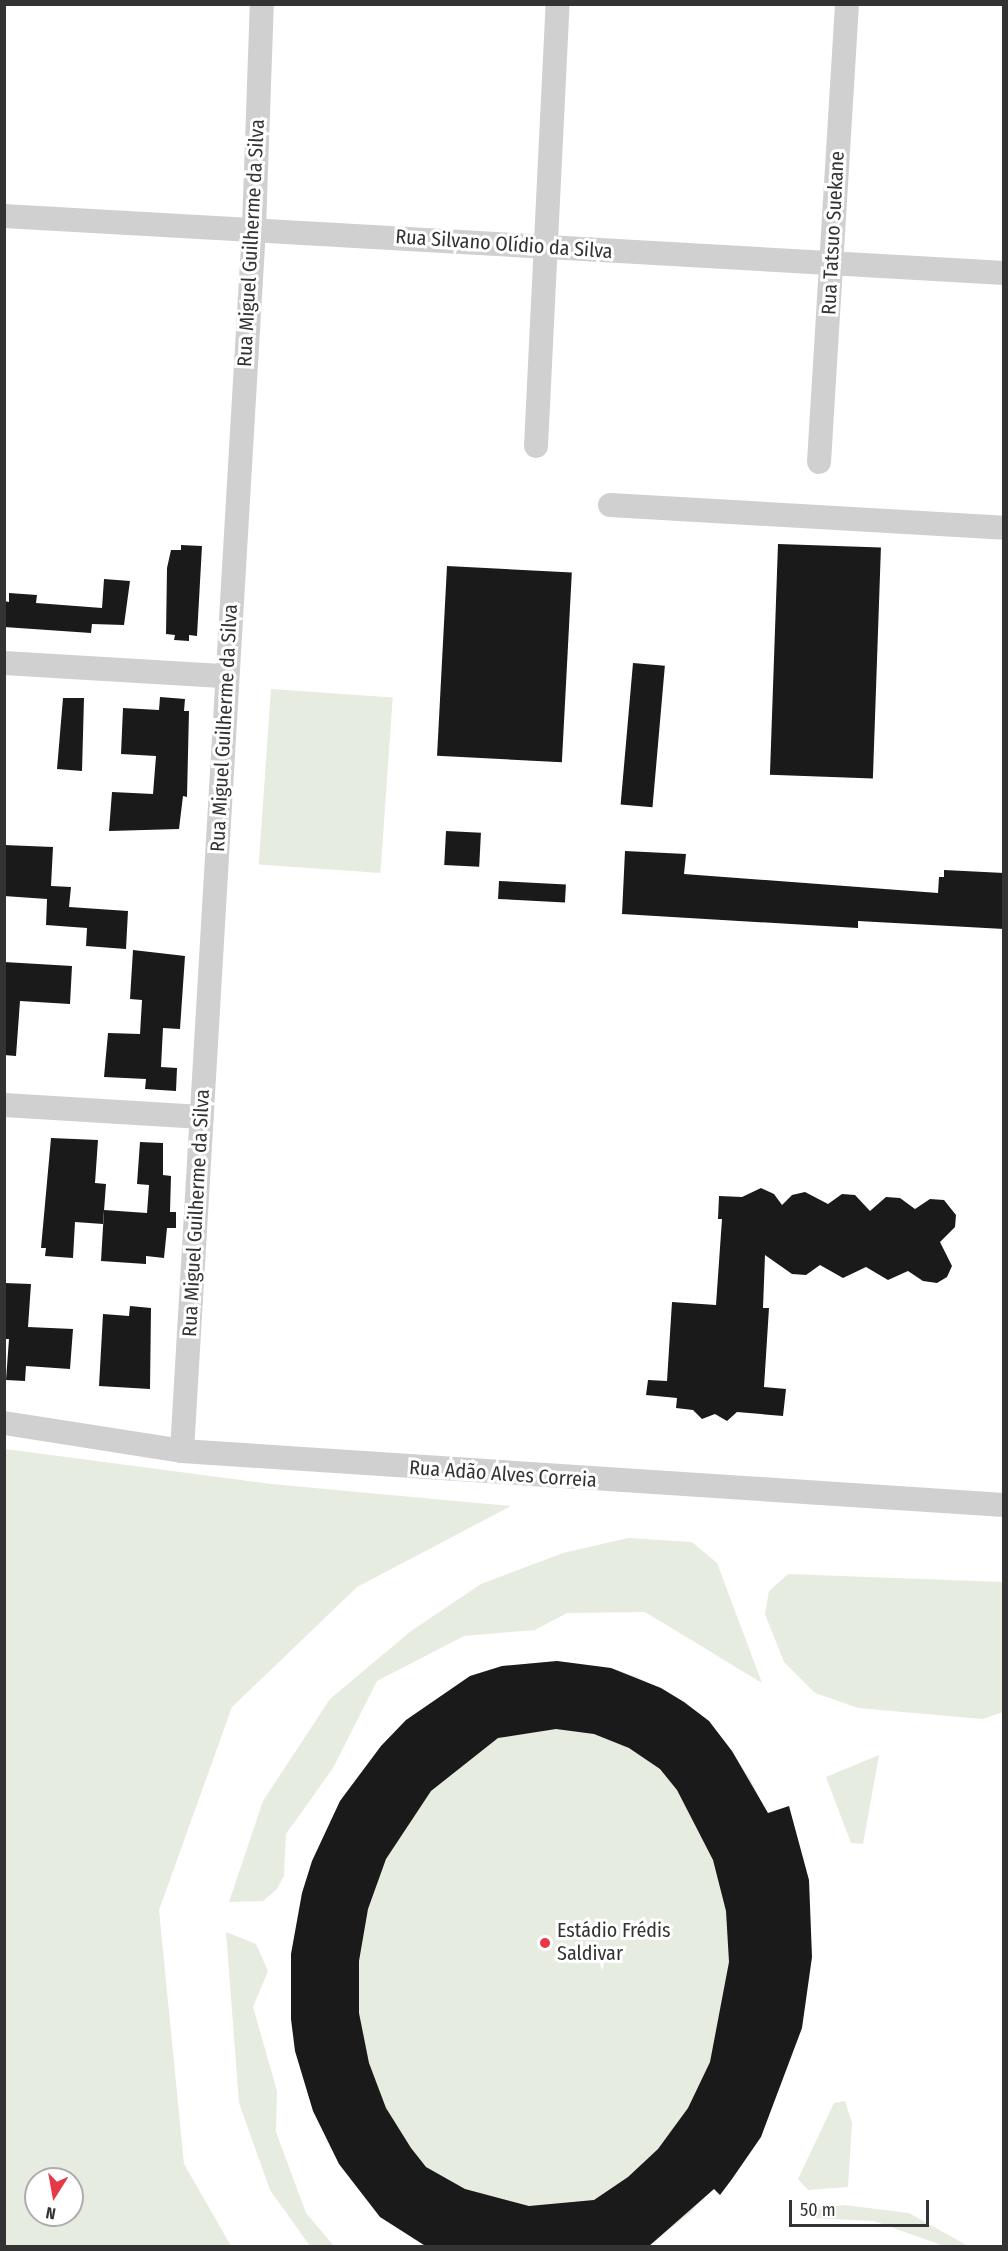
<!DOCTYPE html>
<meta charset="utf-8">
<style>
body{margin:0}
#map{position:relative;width:1008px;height:2251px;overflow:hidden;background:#fff;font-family:"Fira Sans Condensed",sans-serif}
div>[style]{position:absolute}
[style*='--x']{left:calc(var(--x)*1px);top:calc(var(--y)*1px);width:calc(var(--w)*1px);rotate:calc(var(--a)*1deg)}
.green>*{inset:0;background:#e6ecdf;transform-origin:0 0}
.building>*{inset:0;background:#1a1a1a;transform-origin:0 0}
.minor>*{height:24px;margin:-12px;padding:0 12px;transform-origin:12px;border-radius:12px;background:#d0d0d0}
.dots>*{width:16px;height:16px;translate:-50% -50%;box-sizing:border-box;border:3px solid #fff;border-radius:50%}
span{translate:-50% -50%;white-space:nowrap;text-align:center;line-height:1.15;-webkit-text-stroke:6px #fff;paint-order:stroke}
.street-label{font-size:20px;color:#333}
.poi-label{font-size:20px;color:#333}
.left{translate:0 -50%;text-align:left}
.frame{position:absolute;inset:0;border:6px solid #333;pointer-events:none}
.north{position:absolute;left:24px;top:2167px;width:60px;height:60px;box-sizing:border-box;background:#fff;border:2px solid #adadad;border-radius:50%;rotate:191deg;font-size:16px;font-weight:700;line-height:24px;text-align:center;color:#333}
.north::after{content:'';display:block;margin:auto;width:21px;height:27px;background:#e63946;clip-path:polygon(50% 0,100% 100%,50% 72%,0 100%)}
.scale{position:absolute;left:789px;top:2200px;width:140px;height:27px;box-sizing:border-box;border:3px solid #333;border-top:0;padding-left:8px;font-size:18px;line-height:21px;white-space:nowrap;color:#333;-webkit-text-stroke:4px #fff;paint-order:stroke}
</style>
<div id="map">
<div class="green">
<div style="left:271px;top:689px;width:122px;height:176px;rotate:4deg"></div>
<div style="clip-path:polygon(evenodd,5px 1449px,271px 1484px,511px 1506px,357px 1587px,232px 1707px,159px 1910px,184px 2164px,231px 2246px,5px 2246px,5px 1449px,36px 2179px,72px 2179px,72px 2215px,36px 2215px,36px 2179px)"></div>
<div style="clip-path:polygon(628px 1538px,692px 1542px,717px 1563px,762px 1683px,645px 1612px,567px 1613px,535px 1630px,464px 1636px,377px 1681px,333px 1768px,286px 1834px,284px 1876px,276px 1890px,263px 1901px,229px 1902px,263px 1801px,330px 1699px,411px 1631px,481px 1584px,563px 1553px)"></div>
<div style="clip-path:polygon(788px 1574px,1003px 1582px,1003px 1712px,983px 1719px,858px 1708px,815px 1693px,784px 1662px,765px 1614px,769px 1591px)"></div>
<div style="clip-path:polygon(557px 1661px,611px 1668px,637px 1677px,684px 1702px,709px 1721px,750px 1778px,778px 1838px,729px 2169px,690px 2213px,648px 2246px,427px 2246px,380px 2217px,339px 2164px,313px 2111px,295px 2051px,291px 2019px,291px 1954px,302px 1893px,312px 1861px,340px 1801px,381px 1746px,406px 1720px,470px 1676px,502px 1666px)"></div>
<div style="clip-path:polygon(879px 1755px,863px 1844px,851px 1843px,826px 1777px)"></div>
<div style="clip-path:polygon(226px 1932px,256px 1944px,268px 1971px,253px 2007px,277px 2091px,276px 2132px,306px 2213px,334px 2246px,310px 2246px,270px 2190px,239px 2103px)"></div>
<div style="clip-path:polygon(845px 2101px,852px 2123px,848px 2187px,808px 2190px,798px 2179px,834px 2103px)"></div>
<div style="clip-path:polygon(844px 2205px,909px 2213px,968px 2246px,944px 2246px,874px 2221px,812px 2218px,812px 2210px)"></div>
</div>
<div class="building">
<div style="left:778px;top:544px;width:103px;height:231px;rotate:2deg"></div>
<div style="clip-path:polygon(181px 545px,202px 546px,197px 636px,189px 635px,189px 641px,174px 640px,175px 635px,166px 634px,167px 568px,171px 550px,181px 550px)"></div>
<div style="left:447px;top:566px;width:125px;height:190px;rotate:3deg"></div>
<div style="clip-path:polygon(104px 579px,130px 581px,124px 625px,92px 624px,91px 633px,4px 627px,4px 601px,9px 602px,9px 593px,37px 595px,36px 603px,102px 608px)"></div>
<div style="left:633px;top:663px;width:32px;height:142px;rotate:5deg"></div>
<div style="clip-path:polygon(160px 697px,185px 699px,184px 711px,189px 711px,187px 797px,183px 796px,179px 829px,109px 831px,112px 792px,153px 794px,156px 756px,121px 754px,123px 708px,159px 710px)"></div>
<div style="clip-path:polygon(63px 698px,84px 698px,82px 771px,57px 769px)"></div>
<div style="left:446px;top:831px;width:35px;height:34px;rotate:3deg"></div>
<div style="clip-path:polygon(4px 845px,53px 847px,51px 886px,71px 887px,69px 907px,128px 911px,126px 949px,86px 946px,87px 928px,46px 925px,47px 899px,4px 896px)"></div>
<div style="clip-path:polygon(625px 851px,686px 854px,684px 874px,938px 893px,939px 877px,944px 877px,944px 870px,1004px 873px,1004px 929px,858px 921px,858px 928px,622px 914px)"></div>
<div style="left:499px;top:881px;width:67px;height:18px;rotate:3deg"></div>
<div style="clip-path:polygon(133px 950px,185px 956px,180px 1029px,163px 1028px,161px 1067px,177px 1068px,176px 1091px,145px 1089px,146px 1079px,104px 1077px,108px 1033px,140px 1034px,142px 1000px,130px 999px)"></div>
<div style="clip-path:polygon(4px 962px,72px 966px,70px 1004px,20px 1001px,16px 1056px,4px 1055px)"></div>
<div style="clip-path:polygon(51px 1138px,98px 1140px,95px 1183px,106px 1184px,103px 1224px,75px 1222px,73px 1258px,45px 1256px,46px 1248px,41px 1248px)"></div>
<div style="clip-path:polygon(140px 1142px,163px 1143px,163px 1175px,171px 1176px,170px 1212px,176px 1212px,176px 1228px,167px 1228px,164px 1258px,146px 1256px,146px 1264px,101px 1261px,104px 1210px,147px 1213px,149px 1185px,137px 1184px)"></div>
<div style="clip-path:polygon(761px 1188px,774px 1194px,782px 1205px,792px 1195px,805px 1192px,828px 1204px,842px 1194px,855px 1195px,870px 1211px,886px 1197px,900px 1198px,915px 1209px,930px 1199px,944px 1200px,956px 1215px,955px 1227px,940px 1242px,952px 1266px,947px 1277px,937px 1283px,923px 1281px,908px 1271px,888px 1280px,866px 1267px,843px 1278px,820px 1265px,806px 1275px,792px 1274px,765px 1255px,763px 1308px,769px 1308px,764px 1387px,786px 1389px,783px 1416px,737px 1412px,727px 1421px,715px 1414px,702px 1419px,693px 1410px,676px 1408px,677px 1398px,646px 1395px,648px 1380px,667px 1381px,672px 1302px,716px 1305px,722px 1219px,718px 1219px,719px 1196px,742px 1197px)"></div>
<div style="clip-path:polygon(4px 1283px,31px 1284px,28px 1327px,73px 1329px,70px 1369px,26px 1366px,25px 1381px,6px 1380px,9px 1339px,4px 1339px)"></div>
<div style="clip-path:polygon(130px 1306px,151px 1308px,150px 1389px,99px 1386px,103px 1314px,129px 1316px)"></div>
<div style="clip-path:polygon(evenodd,557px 1661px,611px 1668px,661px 1688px,684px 1702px,709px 1721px,732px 1751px,768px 1813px,789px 1806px,809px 1880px,812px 1957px,802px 2028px,761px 2137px,732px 2179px,720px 2195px,714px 2189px,648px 2247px,427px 2247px,380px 2217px,339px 2164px,313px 2111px,295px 2051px,291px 2019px,291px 1954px,302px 1893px,312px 1861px,340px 1801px,381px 1746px,406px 1720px,470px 1676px,502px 1666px,557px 1661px,556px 1729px,594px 1734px,629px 1748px,660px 1769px,677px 1790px,713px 1860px,726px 1911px,729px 1962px,710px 2062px,688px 2108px,658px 2149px,628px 2177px,594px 2200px,529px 2206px,465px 2189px,426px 2167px,411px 2148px,386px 2108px,369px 2063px,359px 2013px,359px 1961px,368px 1909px,386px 1859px,431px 1791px,498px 1738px,556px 1729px)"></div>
</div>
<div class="minor">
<div style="--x:4;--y:216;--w:1002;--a:3.26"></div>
<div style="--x:536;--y:446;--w:443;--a:-87.2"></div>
<div style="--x:819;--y:462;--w:459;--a:-86.5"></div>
<div style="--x:610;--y:505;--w:395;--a:3.3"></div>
<div style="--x:4;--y:663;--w:222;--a:3.4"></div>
<div style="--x:4;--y:1105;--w:198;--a:3.5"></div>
<div style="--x:4;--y:1423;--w:180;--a:8.9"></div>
<div style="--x:182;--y:1451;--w:824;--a:3.76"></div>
<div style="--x:182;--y:1451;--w:1225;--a:-86.63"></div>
<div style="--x:254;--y:228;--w:224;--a:-88"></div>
</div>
<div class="dots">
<div style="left:545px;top:1943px;background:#e63946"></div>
</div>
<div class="street-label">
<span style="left:833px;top:233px;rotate:-87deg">Rua Tatsuo Suekane</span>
<span style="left:251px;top:243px;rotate:-87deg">Rua Miguel Guilherme da Silva</span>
<span style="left:504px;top:244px;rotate:4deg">Rua Silvano Olídio da Silva</span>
<span style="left:224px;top:728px;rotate:-87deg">Rua Miguel Guilherme da Silva</span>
<span style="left:196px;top:1213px;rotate:-87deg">Rua Miguel Guilherme da Silva</span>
<span style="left:503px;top:1474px;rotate:4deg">Rua Adão Alves Correia</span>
</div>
<div class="poi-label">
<span class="left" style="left:557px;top:1942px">Estádio Frédis<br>Saldivar</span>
</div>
<div class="frame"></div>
<div class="north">N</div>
<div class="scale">50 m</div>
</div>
